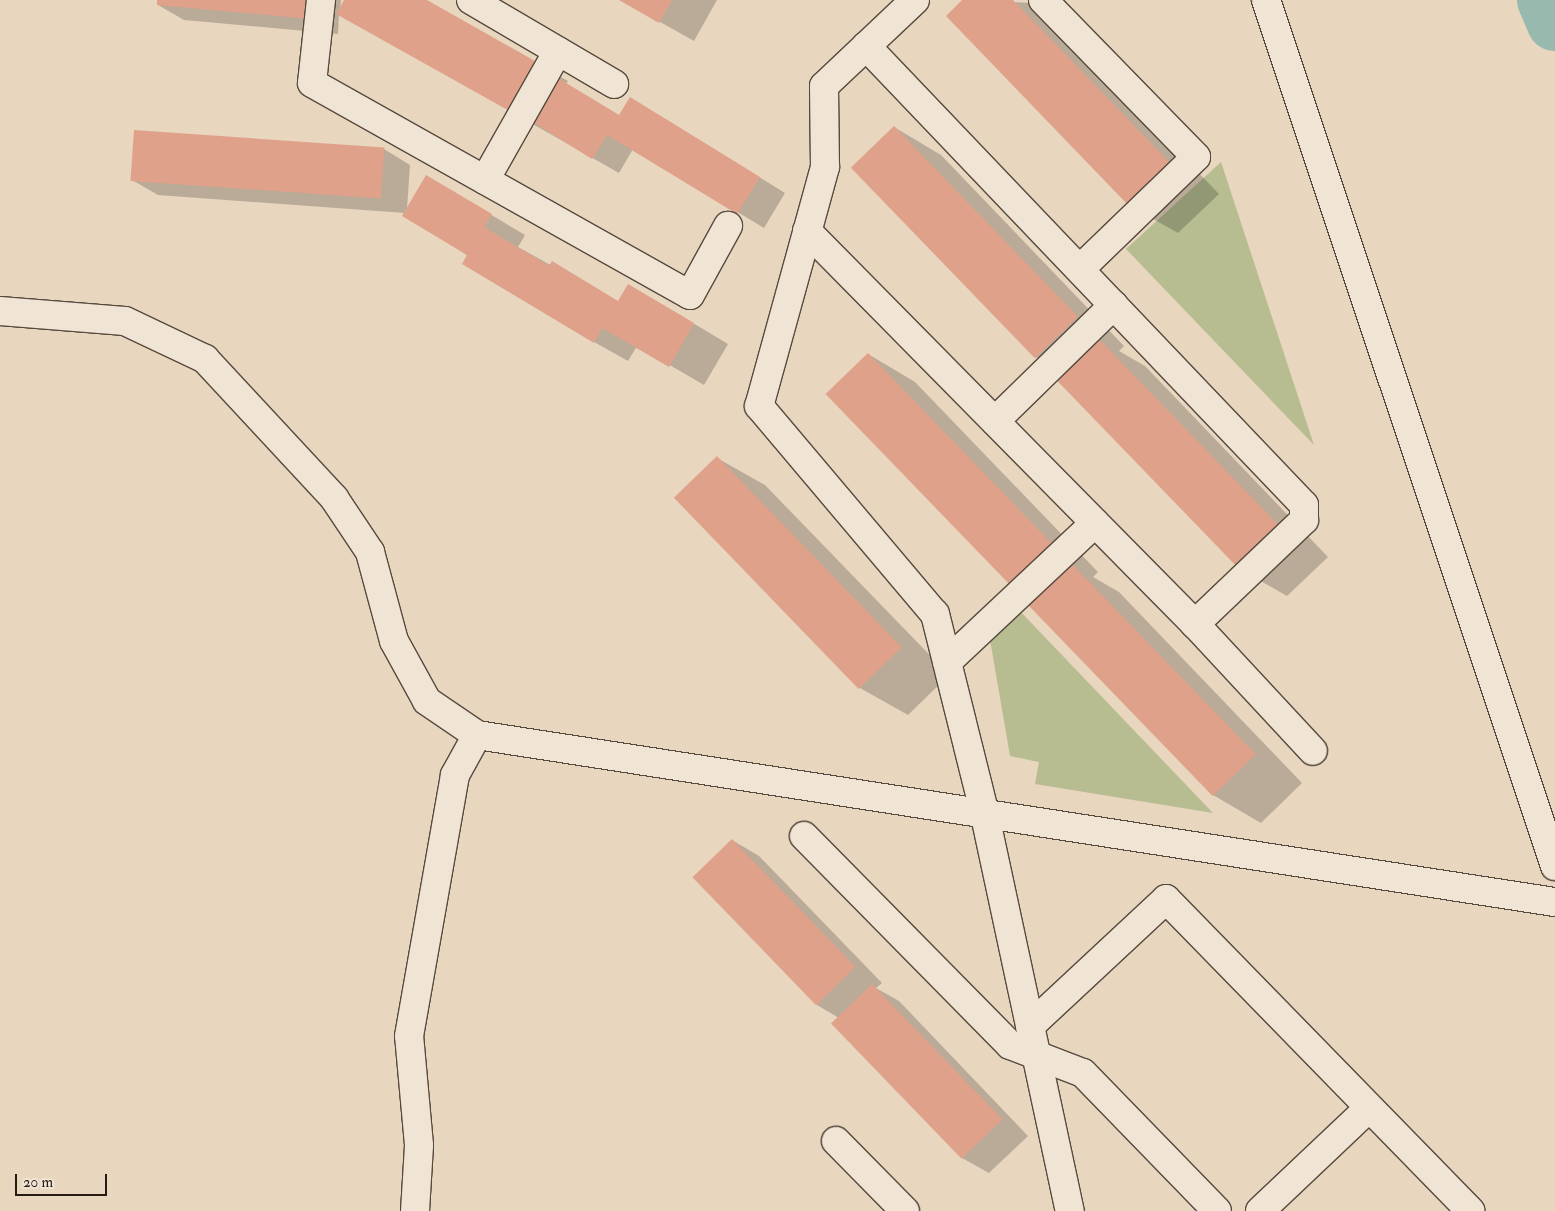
<!DOCTYPE html>
<style>
body{margin:0}
#map{position:relative;width:1555px;height:1211px;overflow:hidden;background:#e8d6bf;font-family:"IM FELL Double Pica",serif}
div>[style]{position:absolute}
[style*='--x']{left:calc(var(--x)*1px);top:calc(var(--y)*1px);width:calc(var(--w)*1px);rotate:calc(var(--a)*1deg)}
.green>*{inset:0;background:#b7bd91}
.shadow>*{inset:0;background:#0003}
.river>*{height:56px;margin:-28px;padding:0 28px;transform-origin:28px;border-radius:28px;background:#98b9ae}
.building>*{inset:0;background:#dfa18a;transform-origin:0 0}
.roads{filter:drop-shadow(1px 0 #564a3e) drop-shadow(-1px 0 #564a3e) drop-shadow(0 1px #564a3e) drop-shadow(0 -1px #564a3e)}
.minor>*{height:28px;margin:-14px;padding:0 14px;transform-origin:14px;border-radius:14px;background:#f0e4d5}
span{translate:-50% -50%;white-space:nowrap;text-align:center;line-height:1.15;-webkit-text-stroke:4px #f0e4d5;paint-order:stroke}
.scale{position:absolute;left:15px;top:1174px;width:92px;height:22px;box-sizing:border-box;border:2px solid #251b13;border-top:0;padding-left:6px;font-size:15px;line-height:18px;white-space:nowrap;color:#251b13;-webkit-text-stroke:4px #f0e4d5;paint-order:stroke}
</style>
<div id="map">
<div class="green">
<div style="clip-path:polygon(1221px 162px,1314px 445px,1126px 249px)"></div>
<div style="clip-path:polygon(1017px 608px,1213px 813px,1035px 784px,1039px 762px,1010px 756px,989px 634px)"></div>
</div>
<div class="shadow">
<div style="clip-path:polygon(158px 0,341px 0,340px 11px,346px 0,424px 0,568px 81px,566px 84px,620px 116px,657px 114px,785px 193px,764px 228px,633px 149px,619px 173px,339px 14px,338px 34px,184px 20px,158px 5px)"></div>
<div style="clip-path:polygon(621px 0,717px 0,694px 41px)"></div>
<div style="clip-path:polygon(963px 0,1036px 3px,1219px 194px,1178px 233px,1130px 206px)"></div>
<div style="clip-path:polygon(894px 127px,941px 155px,1124px 346px,1119px 351px,1145px 366px,1328px 557px,1287px 596px,1240px 569px,1062px 373px,1036px 357px,852px 167px)"></div>
<div style="clip-path:polygon(384px 149px,410px 165px,407px 209px,461px 197px,525px 235px,518px 247px,619px 303px,663px 305px,728px 344px,704px 385px,637px 346px,628px 361px,594px 342px,405px 213px,158px 195px,132px 180px)"></div>
<div style="clip-path:polygon(868px 354px,915px 382px,1098px 572px,1093px 577px,1119px 592px,1302px 783px,1261px 823px,1213px 795px,1030px 605px,1035px 599px)"></div>
<div style="clip-path:polygon(717px 458px,765px 485px,949px 675px,908px 715px,860px 688px)"></div>
<div style="clip-path:polygon(732px 840px,759px 856px,882px 983px,876px 988px,899px 1001px,1028px 1136px,989px 1173px,962px 1158px,839px 1018px,817px 1005px)"></div>
</div>
<div class="river">
<div style="--x:1545;--y:0;--w:25;--a:67"></div>
</div>
<div class="building">
<div style="clip-path:polygon(157px 0,313px 0,311px 19px,157px 5px)"></div>
<div style="clip-path:polygon(344px 0,427px 0,542px 65px,515px 114px,336px 14px)"></div>
<div style="clip-path:polygon(619px 0,672px 0,659px 23px)"></div>
<div style="clip-path:polygon(962px 0,1013px 0,1173px 166px,1130px 207px,946px 16px)"></div>
<div style="clip-path:polygon(558px 78px,619px 115px,630px 97px,760px 177px,737px 214px,607px 135px,592px 159px,531px 121px)"></div>
<div style="left:894px;top:126px;width:265px;height:60px;rotate:46deg"></div>
<div style="left:134px;top:130px;width:251px;height:51px;rotate:4deg"></div>
<div style="clip-path:polygon(426px 175px,492px 214px,484px 227px,549px 266px,552px 261px,618px 301px,628px 284px,694px 323px,669px 367px,602px 328px,594px 343px,462px 264px,467px 255px,402px 216px)"></div>
<div style="left:1097px;top:337px;width:266px;height:59px;rotate:46deg"></div>
<div style="left:868px;top:353px;width:265px;height:59px;rotate:46deg"></div>
<div style="left:717px;top:456px;width:266px;height:60px;rotate:46deg"></div>
<div style="left:1071px;top:563px;width:266px;height:60px;rotate:46deg"></div>
<div style="left:732px;top:839px;width:178px;height:55px;rotate:46deg"></div>
<div style="left:872px;top:984px;width:188px;height:57px;rotate:46deg"></div>
</div>
<div class="roads">
<div class="minor">
<div style="--x:321;--y:0;--w:83;--a:96.2"></div>
<div style="--x:312;--y:83;--w:433;--a:29.3"></div>
<div style="--x:690;--y:295;--w:79;--a:-61.2"></div>
<div style="--x:471;--y:0;--w:166;--a:30.4"></div>
<div style="--x:915;--y:0;--w:125;--a:136.6"></div>
<div style="--x:824;--y:86;--w:81;--a:89.3"></div>
<div style="--x:825;--y:167;--w:248;--a:105.4"></div>
<div style="--x:759;--y:406;--w:272;--a:49.8"></div>
<div style="--x:935;--y:614;--w:203;--a:76"></div>
<div style="--x:984;--y:811;--w:409;--a:77.9"></div>
<div style="--x:1043;--y:0;--w:219;--a:45.7"></div>
<div style="--x:1196;--y:157;--w:161;--a:136"></div>
<div style="--x:1266;--y:0;--w:913;--a:71.55"></div>
<div style="--x:866;--y:46;--w:634;--a:46.34"></div>
<div style="--x:1304;--y:505;--w:15;--a:90"></div>
<div style="--x:1304;--y:520;--w:151;--a:136.3"></div>
<div style="--x:485;--y:180;--w:148;--a:-60.5"></div>
<div style="--x:807;--y:231;--w:552;--a:45.37"></div>
<div style="--x:1195;--y:624;--w:173;--a:47.1"></div>
<div style="--x:0;--y:311;--w:125;--a:4.6"></div>
<div style="--x:125;--y:321;--w:89;--a:25.4"></div>
<div style="--x:205;--y:359;--w:190;--a:47.1"></div>
<div style="--x:334;--y:498;--w:65;--a:56.3"></div>
<div style="--x:370;--y:552;--w:92;--a:74.9"></div>
<div style="--x:394;--y:641;--w:68;--a:61.2"></div>
<div style="--x:427;--y:701;--w:60;--a:34.2"></div>
<div style="--x:477;--y:735;--w:1091;--a:8.81"></div>
<div style="--x:995;--y:421;--w:166;--a:-44.3"></div>
<div style="--x:947;--y:662;--w:203;--a:-43.2"></div>
<div style="--x:804;--y:836;--w:293;--a:45.4"></div>
<div style="--x:1010;--y:1045;--w:78;--a:21"></div>
<div style="--x:1083;--y:1073;--w:192;--a:45.8"></div>
<div style="--x:1030;--y:1026;--w:186;--a:-43"></div>
<div style="--x:1166;--y:899;--w:436;--a:45.7"></div>
<div style="--x:836;--y:1141;--w:98;--a:45.4"></div>
<div style="--x:415;--y:1211;--w:66;--a:-86.5"></div>
<div style="--x:419;--y:1145;--w:109;--a:-95.2"></div>
<div style="--x:409;--y:1036;--w:265;--a:-80"></div>
<div style="--x:455;--y:775;--w:46;--a:-61.2"></div>
<div style="--x:1260;--y:1211;--w:150;--a:-43.4"></div>
</div>
</div>
<div class="scale">20 m</div>
</div>
